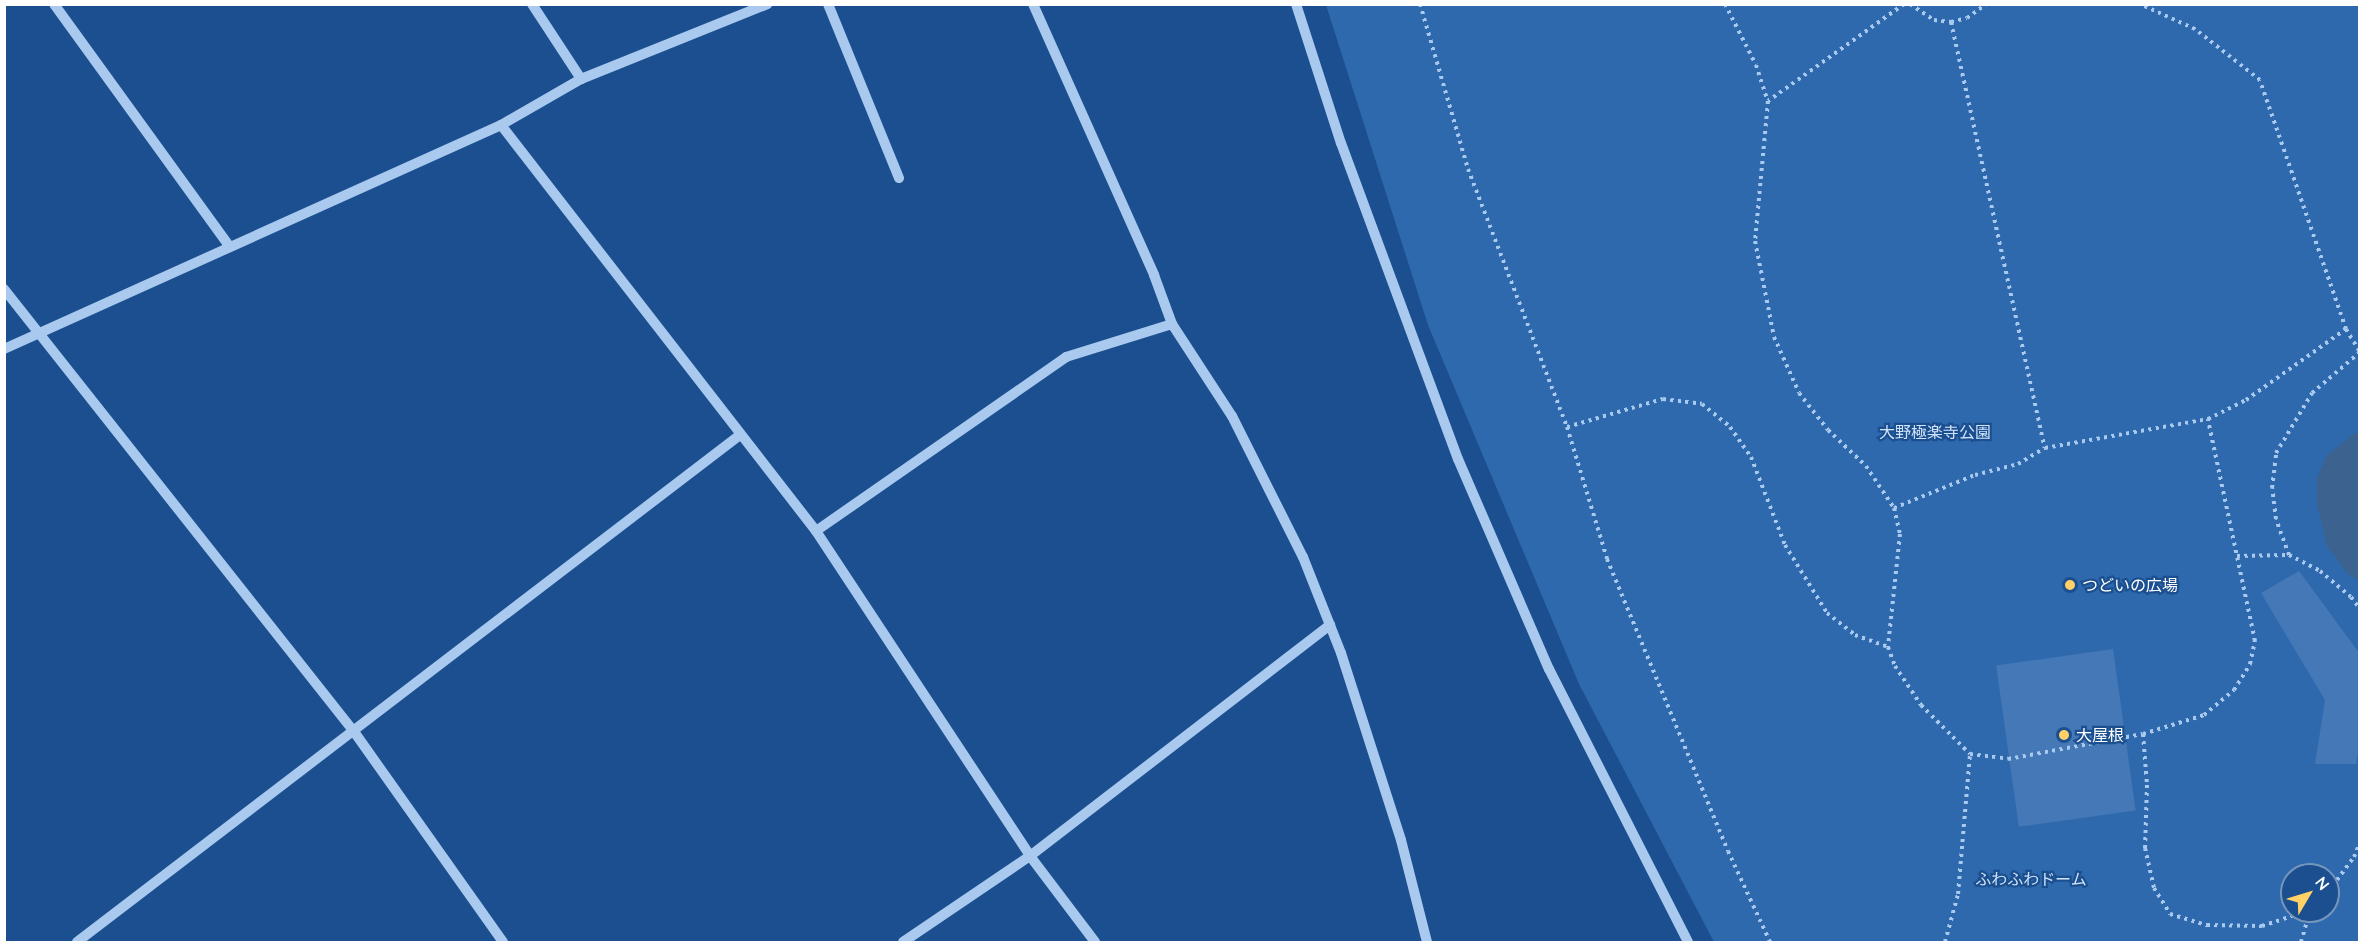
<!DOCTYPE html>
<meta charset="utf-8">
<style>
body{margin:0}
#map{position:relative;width:2364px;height:947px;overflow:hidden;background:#1b4f8f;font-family:Quicksand,"Noto Sans JP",sans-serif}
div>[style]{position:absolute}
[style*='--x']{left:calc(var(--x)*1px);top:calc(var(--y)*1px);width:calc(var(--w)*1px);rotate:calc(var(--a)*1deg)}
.green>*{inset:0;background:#2e69ad}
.water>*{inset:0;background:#3c6290}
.building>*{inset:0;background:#4478b7;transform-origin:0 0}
.path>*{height:4px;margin-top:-2px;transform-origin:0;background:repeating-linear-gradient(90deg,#a9c9ee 0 3px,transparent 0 7.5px)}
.minor>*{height:10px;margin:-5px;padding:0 5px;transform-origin:5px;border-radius:5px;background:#a9c9ee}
.dots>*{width:16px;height:16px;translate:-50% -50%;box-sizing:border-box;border:3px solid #1b4f8f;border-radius:50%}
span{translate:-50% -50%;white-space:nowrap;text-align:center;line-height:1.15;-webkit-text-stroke:4.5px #1b4f8f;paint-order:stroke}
.park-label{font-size:16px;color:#cfe3fa}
.poi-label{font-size:16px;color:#fff}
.left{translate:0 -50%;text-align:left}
.frame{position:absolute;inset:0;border:6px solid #fff;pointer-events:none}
.north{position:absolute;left:2280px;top:863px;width:60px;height:60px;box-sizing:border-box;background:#1b4f8f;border:2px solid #7695bc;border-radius:50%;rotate:52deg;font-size:16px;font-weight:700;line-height:24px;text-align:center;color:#fff}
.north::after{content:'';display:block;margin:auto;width:21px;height:27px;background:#ffd166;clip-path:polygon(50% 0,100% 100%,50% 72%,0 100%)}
</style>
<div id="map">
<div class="green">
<div style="clip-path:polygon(evenodd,1326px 5px,2359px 5px,2359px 942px,1714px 942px,1579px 684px,1428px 325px,1326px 5px,2292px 875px,2328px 875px,2328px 911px,2292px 911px,2292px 875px)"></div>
</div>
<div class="water">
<div style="clip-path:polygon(2355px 433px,2360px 434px,2359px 581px,2349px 575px,2327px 546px,2317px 504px,2317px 479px,2326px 456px)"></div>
</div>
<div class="building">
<div style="clip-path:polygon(2299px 571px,2360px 654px,2360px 741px,2356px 764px,2315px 764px,2325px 700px,2261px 593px)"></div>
<div style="left:2113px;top:649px;width:163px;height:118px;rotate:82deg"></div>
</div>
<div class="path">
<div style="--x:1420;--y:4;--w:172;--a:73.8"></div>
<div style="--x:1468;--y:169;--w:276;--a:69"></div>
<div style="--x:1567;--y:427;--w:138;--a:73.1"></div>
<div style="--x:1607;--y:559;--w:316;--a:67.5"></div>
<div style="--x:1728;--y:851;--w:100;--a:65.2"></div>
<div style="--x:1725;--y:4;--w:68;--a:63.1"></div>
<div style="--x:1756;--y:65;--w:38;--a:72"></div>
<div style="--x:1904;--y:4;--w:167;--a:144.5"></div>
<div style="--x:1768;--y:101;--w:141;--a:95.3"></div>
<div style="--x:1755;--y:241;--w:98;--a:78.8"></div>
<div style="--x:1774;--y:337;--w:61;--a:65.9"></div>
<div style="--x:1799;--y:393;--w:47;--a:51.9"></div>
<div style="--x:1828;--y:430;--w:52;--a:43.5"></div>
<div style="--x:1866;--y:466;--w:50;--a:56.3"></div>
<div style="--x:1894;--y:508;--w:87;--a:-22.2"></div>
<div style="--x:1975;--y:475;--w:44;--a:-14.3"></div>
<div style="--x:2018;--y:464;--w:31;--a:-31"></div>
<div style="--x:1910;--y:4;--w:29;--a:34"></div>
<div style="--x:1934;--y:20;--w:17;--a:7"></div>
<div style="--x:1951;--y:22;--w:16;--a:-14"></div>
<div style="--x:1967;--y:18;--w:24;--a:-36"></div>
<div style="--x:1951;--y:22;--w:436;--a:77.6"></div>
<div style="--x:2045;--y:448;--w:166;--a:-10.1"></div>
<div style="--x:2208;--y:419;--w:42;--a:-26.6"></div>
<div style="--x:2246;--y:400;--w:123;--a:-35.4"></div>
<div style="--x:2346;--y:329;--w:263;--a:-109.1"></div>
<div style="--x:2260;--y:80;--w:83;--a:-141.9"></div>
<div style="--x:2195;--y:29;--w:60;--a:-155.6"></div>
<div style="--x:2346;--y:329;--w:27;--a:59"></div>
<div style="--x:1567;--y:427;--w:100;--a:-16.3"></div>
<div style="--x:1663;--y:399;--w:39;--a:7"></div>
<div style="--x:1702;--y:404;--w:36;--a:39"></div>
<div style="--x:1730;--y:427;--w:37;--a:55"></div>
<div style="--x:1751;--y:457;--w:94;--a:68.9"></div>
<div style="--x:1785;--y:545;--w:80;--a:58.3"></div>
<div style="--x:1827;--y:613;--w:36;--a:38"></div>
<div style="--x:1855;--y:635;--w:35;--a:20"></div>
<div style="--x:1894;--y:508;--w:27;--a:77"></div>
<div style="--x:1900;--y:534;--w:114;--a:96.1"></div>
<div style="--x:1888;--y:647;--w:20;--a:70"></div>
<div style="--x:1895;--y:666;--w:47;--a:56.3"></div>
<div style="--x:1921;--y:705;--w:69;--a:45"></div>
<div style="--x:1970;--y:754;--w:38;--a:7"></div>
<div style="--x:2008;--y:759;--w:137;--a:-10.5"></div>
<div style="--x:2143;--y:734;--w:64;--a:-17.3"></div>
<div style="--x:2204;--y:715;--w:39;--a:-40"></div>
<div style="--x:2234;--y:690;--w:31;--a:-58"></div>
<div style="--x:2250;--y:664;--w:24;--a:-78"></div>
<div style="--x:2255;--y:641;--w:227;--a:-102"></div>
<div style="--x:2289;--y:555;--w:38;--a:-110"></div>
<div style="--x:2276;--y:519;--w:31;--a:-97"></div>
<div style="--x:2272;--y:488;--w:35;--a:-83"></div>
<div style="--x:2276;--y:453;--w:70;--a:-59"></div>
<div style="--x:2312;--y:393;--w:62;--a:-40.4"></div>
<div style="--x:2237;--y:556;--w:52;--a:-1.1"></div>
<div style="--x:2289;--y:555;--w:35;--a:27"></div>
<div style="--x:2320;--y:571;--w:40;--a:40"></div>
<div style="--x:2351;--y:597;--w:15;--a:53"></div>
<div style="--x:2143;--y:734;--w:51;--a:85.5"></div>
<div style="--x:2147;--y:785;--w:63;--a:91.8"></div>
<div style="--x:2145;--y:848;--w:41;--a:77.3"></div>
<div style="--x:2154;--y:888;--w:31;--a:58"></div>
<div style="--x:2170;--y:914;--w:39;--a:17"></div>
<div style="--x:2207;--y:925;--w:55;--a:1"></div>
<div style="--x:2262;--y:926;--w:47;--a:-18.4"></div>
<div style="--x:2328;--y:892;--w:44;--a:-53.4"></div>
<div style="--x:2354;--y:857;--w:16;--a:-68"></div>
<div style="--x:1945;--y:942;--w:50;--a:-74.8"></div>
<div style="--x:1958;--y:894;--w:141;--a:-85.1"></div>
<div style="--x:2301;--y:942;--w:32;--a:-74"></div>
</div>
<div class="minor">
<div style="--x:54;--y:4;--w:300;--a:54.1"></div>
<div style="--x:532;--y:4;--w:90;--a:56.8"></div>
<div style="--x:828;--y:4;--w:188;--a:67.8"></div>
<div style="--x:1033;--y:4;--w:297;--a:65.9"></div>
<div style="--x:1154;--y:275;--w:52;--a:69.8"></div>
<div style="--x:1172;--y:324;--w:110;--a:56.9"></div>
<div style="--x:1232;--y:416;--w:158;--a:63.3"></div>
<div style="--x:1303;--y:557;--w:103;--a:68.4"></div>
<div style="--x:1341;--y:653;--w:196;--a:72.2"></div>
<div style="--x:1401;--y:840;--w:105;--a:75.7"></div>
<div style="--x:1296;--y:4;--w:146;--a:72.1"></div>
<div style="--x:1341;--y:143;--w:337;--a:69.7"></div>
<div style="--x:1458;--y:459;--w:229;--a:66.6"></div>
<div style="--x:1549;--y:669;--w:306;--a:63"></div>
<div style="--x:501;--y:125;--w:514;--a:52.19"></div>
<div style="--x:816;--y:531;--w:389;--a:56.6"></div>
<div style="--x:1030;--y:856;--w:108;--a:52.9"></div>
<div style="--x:4;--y:289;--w:566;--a:51.67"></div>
<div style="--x:355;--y:733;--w:256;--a:54.7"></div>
<div style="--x:4;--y:349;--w:545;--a:-24.26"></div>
<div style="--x:501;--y:125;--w:92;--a:-29.9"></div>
<div style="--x:581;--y:79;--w:201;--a:-21.9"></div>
<div style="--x:816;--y:531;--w:305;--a:-34.8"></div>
<div style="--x:1066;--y:357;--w:111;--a:-17.3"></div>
<div style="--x:77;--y:942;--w:835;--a:-37.41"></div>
<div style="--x:903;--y:942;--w:153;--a:-34.1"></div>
<div style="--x:1030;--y:856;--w:379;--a:-37.6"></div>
</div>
<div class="dots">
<div style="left:2070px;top:585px;background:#ffd166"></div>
<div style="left:2064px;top:735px;background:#ffd166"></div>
</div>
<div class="park-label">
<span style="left:1935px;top:432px">大野極楽寺公園</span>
<span style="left:2031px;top:879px">ふわふわドーム</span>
</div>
<div class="poi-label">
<span class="left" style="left:2082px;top:585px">つどいの広場</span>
<span class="left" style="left:2076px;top:735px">大屋根</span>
</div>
<div class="frame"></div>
<div class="north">N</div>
</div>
